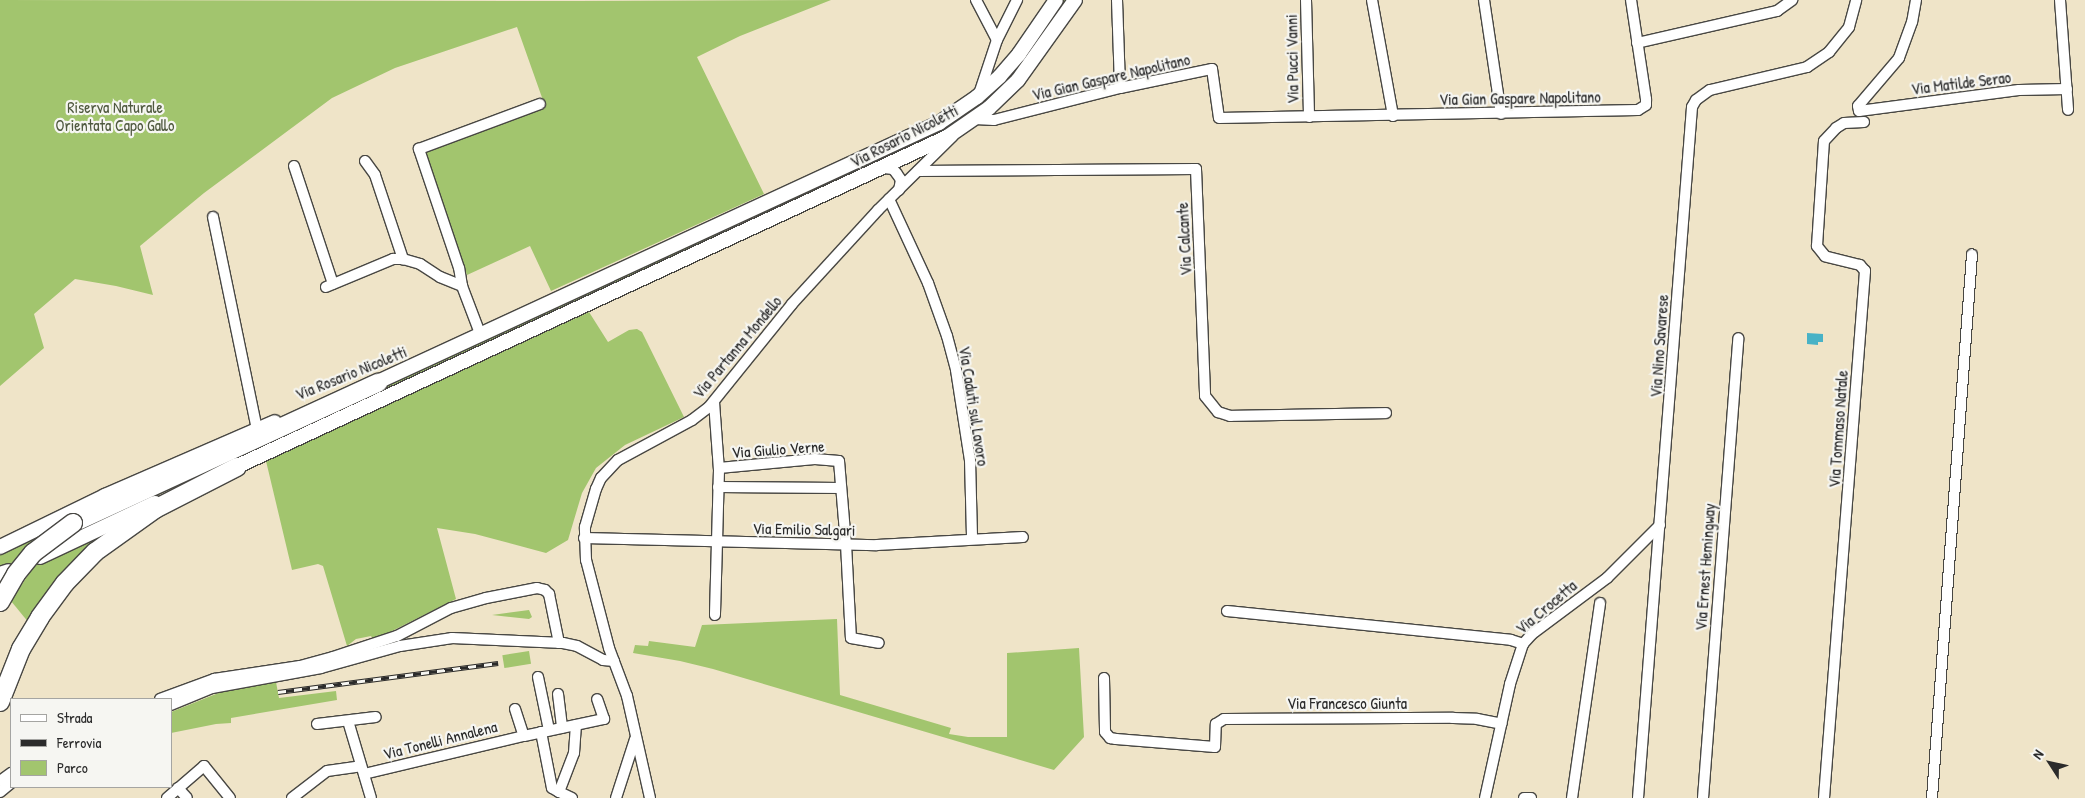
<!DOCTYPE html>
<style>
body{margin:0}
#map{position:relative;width:2085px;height:798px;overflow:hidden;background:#efe4c8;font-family:"Patrick Hand",sans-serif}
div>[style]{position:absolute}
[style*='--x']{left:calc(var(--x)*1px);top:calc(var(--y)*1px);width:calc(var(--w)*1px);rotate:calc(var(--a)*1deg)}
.green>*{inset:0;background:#a2c56e;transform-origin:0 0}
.water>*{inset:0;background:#48b2c6}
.roads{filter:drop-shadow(1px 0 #484743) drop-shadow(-1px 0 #484743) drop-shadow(0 1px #484743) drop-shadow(0 -1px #484743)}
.minor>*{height:10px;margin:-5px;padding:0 5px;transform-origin:5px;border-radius:5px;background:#fff}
.secondary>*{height:14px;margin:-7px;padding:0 7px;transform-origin:7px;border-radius:7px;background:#fff}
.motorway>*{height:18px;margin:-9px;padding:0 9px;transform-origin:9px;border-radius:9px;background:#fff}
.rail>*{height:4.5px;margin-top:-2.25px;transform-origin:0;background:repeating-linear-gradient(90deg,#f6f6f2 0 8px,#2b2b2b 0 16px);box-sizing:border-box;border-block:1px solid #2b2b2b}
.bridges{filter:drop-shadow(1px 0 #484743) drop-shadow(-1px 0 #484743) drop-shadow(0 1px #484743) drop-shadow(0 -1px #484743)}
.motorway-bridge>*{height:18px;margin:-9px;padding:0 9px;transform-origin:9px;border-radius:9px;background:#fff}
span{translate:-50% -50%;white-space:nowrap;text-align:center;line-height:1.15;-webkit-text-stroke:4.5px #f6f6f2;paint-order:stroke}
.street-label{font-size:16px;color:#2b2b2b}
.park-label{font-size:16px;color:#4f593f}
.legend{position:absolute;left:10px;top:698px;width:162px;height:90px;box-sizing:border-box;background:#f6f6f2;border:1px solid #a5a5a2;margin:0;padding:6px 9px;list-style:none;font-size:15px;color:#2b2b2b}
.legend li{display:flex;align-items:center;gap:10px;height:25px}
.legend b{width:25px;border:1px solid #a5a5a2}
.north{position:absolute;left:2025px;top:738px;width:50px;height:50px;-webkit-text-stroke:4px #f6f6f2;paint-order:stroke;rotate:305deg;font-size:14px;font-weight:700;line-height:20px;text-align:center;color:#2b2b2b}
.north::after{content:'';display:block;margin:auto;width:18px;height:22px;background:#2b2b2b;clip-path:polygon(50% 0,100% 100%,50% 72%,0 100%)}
</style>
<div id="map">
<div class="green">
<div style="clip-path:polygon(0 0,578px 1px,831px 0,740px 36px,697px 57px,764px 194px,551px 291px,530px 246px,467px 275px,423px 151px,545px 106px,517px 27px,395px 68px,332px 98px,204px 193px,140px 246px,153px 295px,116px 286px,75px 279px,34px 314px,44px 348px,0 386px)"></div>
<div style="clip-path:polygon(1063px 0,1068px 0,1018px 71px,985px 104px,953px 128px,756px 217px,758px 213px,898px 150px,950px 123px)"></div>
<div style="clip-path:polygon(724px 228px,728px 231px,331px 417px,65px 537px,89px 522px)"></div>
<div style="clip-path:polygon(589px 312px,608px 342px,629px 330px,637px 329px,642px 332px,684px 417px,625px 445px,596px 468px,582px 493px,568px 540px,546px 553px,475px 534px,437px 528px,456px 599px,386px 634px,373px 639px,371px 636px,356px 639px,347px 646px,323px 566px,318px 564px,292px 570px,266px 461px)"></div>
<div style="clip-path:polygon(127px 522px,29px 623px,11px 601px,34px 566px)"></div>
<div style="clip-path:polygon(57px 525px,16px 561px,0 568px,0 551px)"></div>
<div style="clip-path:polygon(529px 610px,532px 617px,529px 619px,492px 615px)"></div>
<div style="clip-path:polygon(837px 619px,840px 695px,951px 728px,949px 734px,968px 737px,1007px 737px,1007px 653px,1079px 648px,1084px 737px,1054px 770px,713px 669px,680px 661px,633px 653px,635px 645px,648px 646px,649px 641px,695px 647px,702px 625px)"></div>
<div style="left:529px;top:651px;width:13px;height:27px;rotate:81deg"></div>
<div style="clip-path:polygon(276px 682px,279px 698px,336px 691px,337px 700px,231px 718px,231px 723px,216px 724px,171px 733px,171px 712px,221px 692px)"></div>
</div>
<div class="water">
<div style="clip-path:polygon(1807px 333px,1823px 334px,1823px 342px,1818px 342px,1818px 345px,1807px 344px)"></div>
</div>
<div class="roads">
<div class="minor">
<div style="--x:976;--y:0;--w:45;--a:62.3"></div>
<div style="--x:1117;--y:0;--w:88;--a:88"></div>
<div style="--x:1306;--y:0;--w:117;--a:88.5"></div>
<div style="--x:1372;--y:0;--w:118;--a:79.7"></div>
<div style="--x:1484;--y:0;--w:115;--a:81.5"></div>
<div style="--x:1916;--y:0;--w:22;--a:100"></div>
<div style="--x:1912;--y:22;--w:38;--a:110"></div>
<div style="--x:1899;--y:58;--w:63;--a:130.5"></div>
<div style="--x:1858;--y:106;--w:5;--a:79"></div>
<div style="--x:1859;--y:111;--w:161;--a:-7.5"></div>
<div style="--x:2019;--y:90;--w:48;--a:-1.2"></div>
<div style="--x:2060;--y:0;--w:110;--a:85.8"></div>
<div style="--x:1637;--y:43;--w:144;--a:-12.9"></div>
<div style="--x:1777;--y:11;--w:19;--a:-36"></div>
<div style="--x:979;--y:94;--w:57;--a:-71.6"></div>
<div style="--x:997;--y:40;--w:45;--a:-63.4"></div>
<div style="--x:975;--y:119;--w:19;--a:3"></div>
<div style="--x:994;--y:120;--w:130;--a:-14.3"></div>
<div style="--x:1120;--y:88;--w:94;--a:-11.7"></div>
<div style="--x:1212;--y:69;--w:49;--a:81.9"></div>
<div style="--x:1219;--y:118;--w:419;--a:-1.1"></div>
<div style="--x:1638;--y:110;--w:9;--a:-32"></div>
<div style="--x:1646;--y:105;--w:6;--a:-90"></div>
<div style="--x:1646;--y:99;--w:100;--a:-98.6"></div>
<div style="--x:365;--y:161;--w:17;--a:54"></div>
<div style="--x:375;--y:175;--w:89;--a:71.6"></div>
<div style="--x:294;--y:166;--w:124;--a:71.7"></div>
<div style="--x:884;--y:168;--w:9;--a:6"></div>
<div style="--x:893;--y:169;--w:6;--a:51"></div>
<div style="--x:897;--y:174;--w:7;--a:56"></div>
<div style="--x:901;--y:180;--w:10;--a:101"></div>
<div style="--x:918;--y:171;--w:278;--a:-0.4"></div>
<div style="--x:1196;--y:169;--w:227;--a:87.7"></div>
<div style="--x:1205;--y:396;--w:21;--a:51"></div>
<div style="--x:1218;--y:412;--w:13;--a:18"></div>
<div style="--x:1230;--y:416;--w:156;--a:-1.1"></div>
<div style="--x:889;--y:199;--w:93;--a:65.1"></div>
<div style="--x:928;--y:283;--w:56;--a:70.3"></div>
<div style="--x:947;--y:336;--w:35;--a:75"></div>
<div style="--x:956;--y:370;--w:91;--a:81.2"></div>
<div style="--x:970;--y:460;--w:79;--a:88.5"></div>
<div style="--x:213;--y:217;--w:217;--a:78.3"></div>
<div style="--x:326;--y:287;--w:73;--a:-22.7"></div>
<div style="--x:393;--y:259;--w:10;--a:0"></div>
<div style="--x:403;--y:259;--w:18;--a:16"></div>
<div style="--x:420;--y:264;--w:24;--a:33"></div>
<div style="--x:440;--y:277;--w:24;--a:22"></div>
<div style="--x:481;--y:336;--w:53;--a:-110.8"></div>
<div style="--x:462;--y:286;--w:18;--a:-99"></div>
<div style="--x:459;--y:268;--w:126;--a:-108.6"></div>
<div style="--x:419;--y:149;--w:129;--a:-20.4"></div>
<div style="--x:714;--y:402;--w:68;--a:85.8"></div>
<div style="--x:719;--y:470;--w:145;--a:91.6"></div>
<div style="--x:719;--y:468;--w:96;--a:-5.4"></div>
<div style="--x:815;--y:459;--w:24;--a:5"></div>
<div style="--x:839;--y:461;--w:83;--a:85.2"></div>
<div style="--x:846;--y:544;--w:94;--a:87"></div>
<div style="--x:851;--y:638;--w:28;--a:10"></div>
<div style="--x:718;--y:487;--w:123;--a:0.5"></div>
<div style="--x:584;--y:538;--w:293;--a:1.4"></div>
<div style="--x:877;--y:545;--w:146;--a:-3.1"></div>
<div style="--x:1227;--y:611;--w:285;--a:5.8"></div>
<div style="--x:1511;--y:640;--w:13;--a:18"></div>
<div style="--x:538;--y:677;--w:54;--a:78.3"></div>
<div style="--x:1104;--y:678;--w:54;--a:88.9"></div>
<div style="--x:1105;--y:732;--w:8;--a:50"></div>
<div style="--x:1110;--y:738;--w:6;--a:9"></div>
<div style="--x:1116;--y:739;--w:99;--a:4.6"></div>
<div style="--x:1215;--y:747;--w:23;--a:-88"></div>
<div style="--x:1216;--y:724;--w:9;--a:-32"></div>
<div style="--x:1224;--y:719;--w:229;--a:-0.3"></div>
<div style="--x:1453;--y:718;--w:24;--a:2"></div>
<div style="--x:1477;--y:719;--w:25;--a:11"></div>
<div style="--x:558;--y:694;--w:34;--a:83"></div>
<div style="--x:160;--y:699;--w:58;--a:-20.3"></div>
<div style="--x:214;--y:679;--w:87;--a:-8.6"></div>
<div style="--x:300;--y:666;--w:34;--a:-15"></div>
<div style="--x:333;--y:657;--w:67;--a:-18.2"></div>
<div style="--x:397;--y:636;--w:61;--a:-27.4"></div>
<div style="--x:451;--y:608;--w:36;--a:-16"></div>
<div style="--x:486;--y:598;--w:52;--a:-11.1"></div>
<div style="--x:537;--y:588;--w:8;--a:14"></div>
<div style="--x:545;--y:590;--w:6;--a:45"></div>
<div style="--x:549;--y:594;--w:50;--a:78.5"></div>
<div style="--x:171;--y:705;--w:44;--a:-22.5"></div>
<div style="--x:212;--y:688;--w:111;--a:-10.4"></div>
<div style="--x:321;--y:668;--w:82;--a:-15.6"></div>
<div style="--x:400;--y:646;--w:53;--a:-8.7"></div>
<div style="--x:452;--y:638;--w:111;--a:2.6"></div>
<div style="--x:563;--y:643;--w:14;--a:12"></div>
<div style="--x:577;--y:646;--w:30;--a:28"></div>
<div style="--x:603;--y:660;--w:11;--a:5"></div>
<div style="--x:515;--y:709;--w:28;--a:72"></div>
<div style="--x:524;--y:736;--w:82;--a:-12"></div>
<div style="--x:604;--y:719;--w:21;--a:-109"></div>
<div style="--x:348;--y:721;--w:80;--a:73.4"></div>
<div style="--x:317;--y:724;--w:59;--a:-6.8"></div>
<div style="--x:541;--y:732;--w:57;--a:78.9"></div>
<div style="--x:552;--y:788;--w:8;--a:30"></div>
<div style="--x:364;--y:774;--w:164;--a:-13.4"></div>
<div style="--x:0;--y:781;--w:14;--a:-36"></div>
<div style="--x:178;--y:788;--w:13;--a:48"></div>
<div style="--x:0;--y:792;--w:14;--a:-39"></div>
<div style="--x:167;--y:798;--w:49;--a:-40.9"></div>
<div style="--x:204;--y:766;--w:41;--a:50.9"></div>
<div style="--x:292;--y:798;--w:44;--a:-37.6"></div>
<div style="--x:327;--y:771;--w:34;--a:-8"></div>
<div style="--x:572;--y:798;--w:14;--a:-155"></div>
<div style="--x:559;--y:792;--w:42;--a:-69"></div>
<div style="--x:574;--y:753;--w:28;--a:-86"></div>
<div style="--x:616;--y:798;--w:62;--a:-72.1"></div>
<div style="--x:650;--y:798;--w:105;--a:-102.7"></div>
<div style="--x:627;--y:696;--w:51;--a:-110.6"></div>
<div style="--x:609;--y:648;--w:91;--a:-104.6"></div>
<div style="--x:586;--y:560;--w:33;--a:-92"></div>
<div style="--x:585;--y:527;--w:40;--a:-74"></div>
<div style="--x:596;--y:489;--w:12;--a:-66"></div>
<div style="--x:601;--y:478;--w:25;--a:-47"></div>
<div style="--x:618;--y:460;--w:84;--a:-28.4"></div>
<div style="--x:692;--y:420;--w:21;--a:-37"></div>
<div style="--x:709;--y:407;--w:132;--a:-51.1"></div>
<div style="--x:792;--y:304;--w:127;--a:-47.5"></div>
<div style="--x:878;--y:210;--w:105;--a:-44.6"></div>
<div style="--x:1485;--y:798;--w:117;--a:-77.6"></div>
<div style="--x:1510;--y:684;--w:42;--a:-72"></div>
<div style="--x:1523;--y:644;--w:13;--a:-48"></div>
<div style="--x:1532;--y:634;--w:94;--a:-36.7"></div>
<div style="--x:1607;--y:578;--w:75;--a:-45"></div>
<div style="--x:1524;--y:798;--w:7;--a:0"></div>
<div style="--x:1572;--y:798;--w:197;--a:-81.8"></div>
<div style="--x:1638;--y:798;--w:693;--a:-85.53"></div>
<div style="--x:1692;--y:107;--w:8;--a:-60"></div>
<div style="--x:1696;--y:100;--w:17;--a:-36"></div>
<div style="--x:1710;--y:90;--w:100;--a:-13.3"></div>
<div style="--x:1807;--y:67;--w:27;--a:-34"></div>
<div style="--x:1829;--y:52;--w:32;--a:-51"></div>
<div style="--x:1849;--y:27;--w:28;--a:-75"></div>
<div style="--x:1703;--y:798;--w:461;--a:-85.6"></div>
<div style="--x:1824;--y:798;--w:529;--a:-85.55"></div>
<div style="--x:1865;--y:271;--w:8;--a:-130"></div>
<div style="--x:1860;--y:265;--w:36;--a:-166"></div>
<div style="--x:1825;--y:256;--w:13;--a:-129"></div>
<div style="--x:1817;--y:246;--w:105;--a:-86.2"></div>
<div style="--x:1824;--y:141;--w:18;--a:-47"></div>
<div style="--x:1836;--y:128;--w:9;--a:-32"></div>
<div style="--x:1844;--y:123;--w:20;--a:-3"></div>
<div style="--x:1932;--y:798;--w:545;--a:-85.79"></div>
</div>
<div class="secondary">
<div style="--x:369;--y:386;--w:628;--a:-24.77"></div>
<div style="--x:939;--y:123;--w:46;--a:-34.4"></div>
<div style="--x:977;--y:97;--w:31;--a:-42"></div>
<div style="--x:1000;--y:76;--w:29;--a:-49"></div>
<div style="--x:1019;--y:54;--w:65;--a:-55.6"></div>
<div style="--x:229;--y:470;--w:791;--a:-24.88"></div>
<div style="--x:947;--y:137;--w:51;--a:-34.6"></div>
<div style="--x:989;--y:108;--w:40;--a:-44"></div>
<div style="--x:1018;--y:80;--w:98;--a:-54.5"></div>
<div style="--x:0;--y:547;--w:117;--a:-25.9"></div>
<div style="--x:105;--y:496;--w:185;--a:-23.5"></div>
<div style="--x:40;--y:557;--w:127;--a:-25.2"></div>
<div style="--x:0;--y:574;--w:9;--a:-18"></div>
</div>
<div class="motorway">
<div style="--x:73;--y:523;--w:336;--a:-24.7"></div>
<div style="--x:0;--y:702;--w:57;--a:-68.4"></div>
<div style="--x:21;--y:649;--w:37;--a:-59"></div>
<div style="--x:40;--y:617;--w:42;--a:-53.7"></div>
<div style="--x:65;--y:583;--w:43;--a:-45.9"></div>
<div style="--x:95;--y:552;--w:74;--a:-35.6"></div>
<div style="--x:155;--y:509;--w:92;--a:-27.1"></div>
</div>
</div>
<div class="rail">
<div style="--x:278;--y:692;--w:222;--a:-7.5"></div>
</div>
<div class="bridges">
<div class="motorway-bridge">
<div style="--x:0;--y:602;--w:32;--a:-60"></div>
<div style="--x:16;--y:574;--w:27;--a:-51"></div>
<div style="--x:33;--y:553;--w:50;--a:-36.9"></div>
</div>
</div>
<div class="street-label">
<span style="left:1292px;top:59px;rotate:-91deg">Via Pucci Vanni</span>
<span style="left:1111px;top:77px;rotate:-13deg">Via Gian Gaspare Napolitano</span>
<span style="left:1961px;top:83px;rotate:-7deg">Via Matilde Serao</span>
<span style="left:1520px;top:98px;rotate:-1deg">Via Gian Gaspare Napolitano</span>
<span style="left:904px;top:136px;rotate:-27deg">Via Rosario Nicoletti</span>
<span style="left:1184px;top:239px;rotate:-93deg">Via Calcante</span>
<span style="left:1659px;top:346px;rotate:-86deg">Via Nino Savarese</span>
<span style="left:737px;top:347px;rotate:-50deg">Via Partanna Mondello</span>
<span style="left:351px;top:373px;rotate:-22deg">Via Rosario Nicoletti</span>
<span style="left:974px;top:406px;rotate:81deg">Via Caduti sul Lavoro</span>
<span style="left:1838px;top:429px;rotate:-86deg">Via Tommaso Natale</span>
<span style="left:778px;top:449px;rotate:-4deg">Via Giulio Verne</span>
<span style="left:804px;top:529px;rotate:1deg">Via Emilio Salgari</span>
<span style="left:1705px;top:567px;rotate:-86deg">Via Ernest Hemingway</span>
<span style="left:1546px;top:607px;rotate:-40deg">Via Crocetta</span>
<span style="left:1347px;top:703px">Via Francesco Giunta</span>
<span style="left:440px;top:740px;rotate:-14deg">Via Tonelli Annalena</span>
</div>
<div class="park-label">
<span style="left:115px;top:116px">Riserva Naturale<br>Orientata Capo Gallo</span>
</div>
<ul class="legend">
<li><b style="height:6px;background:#fff"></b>Strada</li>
<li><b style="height:6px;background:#2b2b2b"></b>Ferrovia</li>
<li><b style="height:14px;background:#a2c56e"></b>Parco</li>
</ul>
<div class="north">N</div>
</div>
